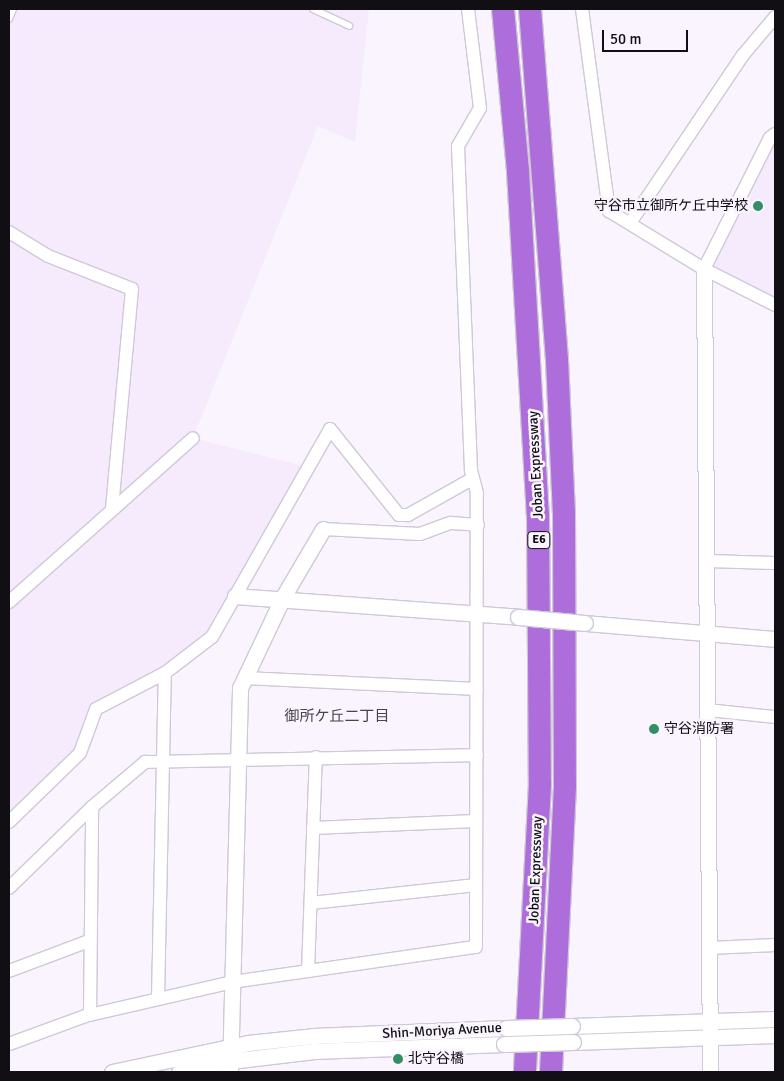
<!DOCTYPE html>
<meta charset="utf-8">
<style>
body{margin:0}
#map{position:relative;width:784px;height:1081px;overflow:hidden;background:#f9f4fe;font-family:Signika,"Noto Sans JP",sans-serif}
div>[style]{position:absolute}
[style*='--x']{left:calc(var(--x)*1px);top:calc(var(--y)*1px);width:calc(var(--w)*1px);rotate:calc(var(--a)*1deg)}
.built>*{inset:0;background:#f5ebfd}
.roads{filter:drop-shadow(1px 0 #d0c8d7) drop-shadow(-1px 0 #d0c8d7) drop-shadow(0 1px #d0c8d7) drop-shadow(0 -1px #d0c8d7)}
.service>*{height:6px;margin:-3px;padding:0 3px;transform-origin:3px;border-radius:3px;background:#fff}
.minor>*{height:12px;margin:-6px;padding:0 6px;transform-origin:6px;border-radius:6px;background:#fff}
.tertiary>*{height:15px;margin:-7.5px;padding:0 7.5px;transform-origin:7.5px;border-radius:7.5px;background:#fff}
.motorway>*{height:22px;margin:-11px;padding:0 11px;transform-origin:11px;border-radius:11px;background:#ad6dda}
.bridges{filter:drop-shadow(1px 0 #d0c8d7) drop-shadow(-1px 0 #d0c8d7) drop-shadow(0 1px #d0c8d7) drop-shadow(0 -1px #d0c8d7)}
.tertiary-bridge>*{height:15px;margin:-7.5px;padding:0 7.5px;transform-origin:7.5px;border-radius:7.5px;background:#fff}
.dots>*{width:14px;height:14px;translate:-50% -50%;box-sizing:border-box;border:2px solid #f9f4fe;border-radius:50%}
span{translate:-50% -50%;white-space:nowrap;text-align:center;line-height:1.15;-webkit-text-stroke:5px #f9f4fe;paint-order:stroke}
.shield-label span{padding:1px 4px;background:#f9f4fe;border:1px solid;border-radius:4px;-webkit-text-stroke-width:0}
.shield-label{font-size:12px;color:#110e14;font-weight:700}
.poi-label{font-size:14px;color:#110e14}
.right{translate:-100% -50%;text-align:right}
.left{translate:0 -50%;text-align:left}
.street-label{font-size:14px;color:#110e14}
.neighbourhood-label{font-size:15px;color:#49424f}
.frame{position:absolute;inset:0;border:10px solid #110e14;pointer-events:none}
.scale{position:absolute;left:602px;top:30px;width:86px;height:22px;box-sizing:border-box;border:2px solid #110e14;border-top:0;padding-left:6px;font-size:15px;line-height:18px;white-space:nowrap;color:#110e14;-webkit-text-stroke:4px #f9f4fe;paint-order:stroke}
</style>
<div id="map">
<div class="built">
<div style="clip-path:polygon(9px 9px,369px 9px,355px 142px,318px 126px,193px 438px,308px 467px,216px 628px,160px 677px,91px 714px,83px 755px,9px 824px)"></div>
<div style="clip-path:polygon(775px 145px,775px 300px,711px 264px,770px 148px)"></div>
</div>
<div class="roads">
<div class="service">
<div style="--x:313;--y:9;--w:40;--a:25"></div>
<div style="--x:9;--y:19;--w:11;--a:-68"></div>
</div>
<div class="minor">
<div style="--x:582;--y:9;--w:204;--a:82.4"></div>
<div style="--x:609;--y:211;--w:111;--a:31.4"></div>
<div style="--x:704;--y:269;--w:80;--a:26.9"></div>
<div style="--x:630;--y:223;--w:202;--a:-56.1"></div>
<div style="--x:743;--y:55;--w:50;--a:-49.9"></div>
<div style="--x:9;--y:232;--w:46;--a:31.6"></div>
<div style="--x:48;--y:256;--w:90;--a:21.4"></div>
<div style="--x:132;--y:289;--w:221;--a:95.2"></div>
<div style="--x:704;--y:269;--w:147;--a:-63.3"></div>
<div style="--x:770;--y:138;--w:6;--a:-39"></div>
<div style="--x:323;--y:529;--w:97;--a:3"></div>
<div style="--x:420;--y:534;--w:33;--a:-20"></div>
<div style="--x:451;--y:523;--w:27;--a:4"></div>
<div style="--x:706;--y:561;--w:69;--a:1.7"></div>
<div style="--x:9;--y:602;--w:246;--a:-41.7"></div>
<div style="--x:245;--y:678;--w:232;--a:2.7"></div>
<div style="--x:708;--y:710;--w:67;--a:6"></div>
<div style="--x:9;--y:822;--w:99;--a:-44.2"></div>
<div style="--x:80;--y:753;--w:47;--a:-70"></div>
<div style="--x:96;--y:709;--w:78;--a:-27.6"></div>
<div style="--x:165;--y:673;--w:59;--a:-37.5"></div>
<div style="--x:212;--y:637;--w:239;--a:-60.4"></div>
<div style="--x:330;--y:429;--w:110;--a:51.3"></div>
<div style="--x:399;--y:515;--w:9;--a:0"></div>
<div style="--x:408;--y:515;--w:73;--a:-29.4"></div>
<div style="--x:313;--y:828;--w:163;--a:-2.5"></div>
<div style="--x:9;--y:888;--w:116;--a:-44.3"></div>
<div style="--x:92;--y:807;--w:70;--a:-40.3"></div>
<div style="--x:145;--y:762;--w:332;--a:-1.2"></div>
<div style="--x:311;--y:903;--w:166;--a:-6.2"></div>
<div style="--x:709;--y:948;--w:66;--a:-2.6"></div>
<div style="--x:9;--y:971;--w:85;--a:-20.6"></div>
<div style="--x:308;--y:971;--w:214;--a:-87.9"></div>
<div style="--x:158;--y:999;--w:326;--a:-88.8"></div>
<div style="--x:90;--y:1015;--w:208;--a:-89.4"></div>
<div style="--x:9;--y:1044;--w:81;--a:-20.2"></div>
<div style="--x:85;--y:1016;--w:151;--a:-13"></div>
<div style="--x:232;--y:982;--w:246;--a:-8.2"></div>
<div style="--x:476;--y:947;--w:454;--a:-89.9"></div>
<div style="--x:477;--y:493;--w:24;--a:-105"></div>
<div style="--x:471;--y:470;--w:324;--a:-92.3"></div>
<div style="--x:458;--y:146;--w:44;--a:-59.9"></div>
<div style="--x:480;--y:108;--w:100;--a:-96.9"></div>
</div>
<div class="tertiary">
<div style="--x:704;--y:269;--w:803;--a:89.57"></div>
<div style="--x:235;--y:596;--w:284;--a:4.2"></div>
<div style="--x:585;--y:623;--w:191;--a:4.8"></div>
<div style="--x:572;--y:1026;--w:203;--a:-2"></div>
<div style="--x:573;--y:1042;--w:202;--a:-2"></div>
<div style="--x:112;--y:1072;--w:139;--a:-12"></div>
<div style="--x:248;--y:1043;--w:65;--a:-6.1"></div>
<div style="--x:313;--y:1036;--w:193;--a:-2.4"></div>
<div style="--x:179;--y:1072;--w:52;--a:-12.2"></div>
<div style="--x:230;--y:1061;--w:85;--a:-6.8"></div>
<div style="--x:314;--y:1051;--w:190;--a:-2.1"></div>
<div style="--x:230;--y:1072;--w:384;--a:-88.5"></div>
<div style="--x:240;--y:688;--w:101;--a:-64.7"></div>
<div style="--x:283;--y:597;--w:79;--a:-59.5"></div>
</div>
<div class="motorway">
<div style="--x:503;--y:9;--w:163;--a:84.7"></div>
<div style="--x:518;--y:171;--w:344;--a:86.7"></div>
<div style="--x:538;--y:514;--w:270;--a:89.6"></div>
<div style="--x:540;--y:784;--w:288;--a:93"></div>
<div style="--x:530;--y:9;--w:352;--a:85.6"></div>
<div style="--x:557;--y:360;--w:153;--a:87.4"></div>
<div style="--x:564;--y:513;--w:273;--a:89.8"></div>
<div style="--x:565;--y:786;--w:286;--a:92.8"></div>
</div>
</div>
<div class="bridges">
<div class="tertiary-bridge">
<div style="--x:518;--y:617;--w:67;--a:5.1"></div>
<div style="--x:506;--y:1028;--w:66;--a:-1.7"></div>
<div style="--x:504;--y:1044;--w:69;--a:-1.7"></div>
</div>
</div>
<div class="dots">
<div style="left:758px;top:206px;background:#338e64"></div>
<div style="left:654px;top:729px;background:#338e64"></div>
<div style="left:398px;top:1059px;background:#338e64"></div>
</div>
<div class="shield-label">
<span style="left:539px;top:540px">E6</span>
</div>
<div class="poi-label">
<span class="right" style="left:748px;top:206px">守谷市立御所ケ丘中学校</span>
<span class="left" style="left:664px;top:729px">守谷消防署</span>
<span class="left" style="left:408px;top:1059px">北守谷橋</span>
</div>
<div class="street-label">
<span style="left:536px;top:465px;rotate:-93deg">Joban Expressway</span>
<span style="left:536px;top:870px;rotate:-88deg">Joban Expressway</span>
<span style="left:442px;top:1031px;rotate:-3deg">Shin-Moriya Avenue</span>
</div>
<div class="neighbourhood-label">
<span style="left:337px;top:717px">御所ケ丘二丁目</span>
</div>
<div class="frame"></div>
<div class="scale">50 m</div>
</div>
